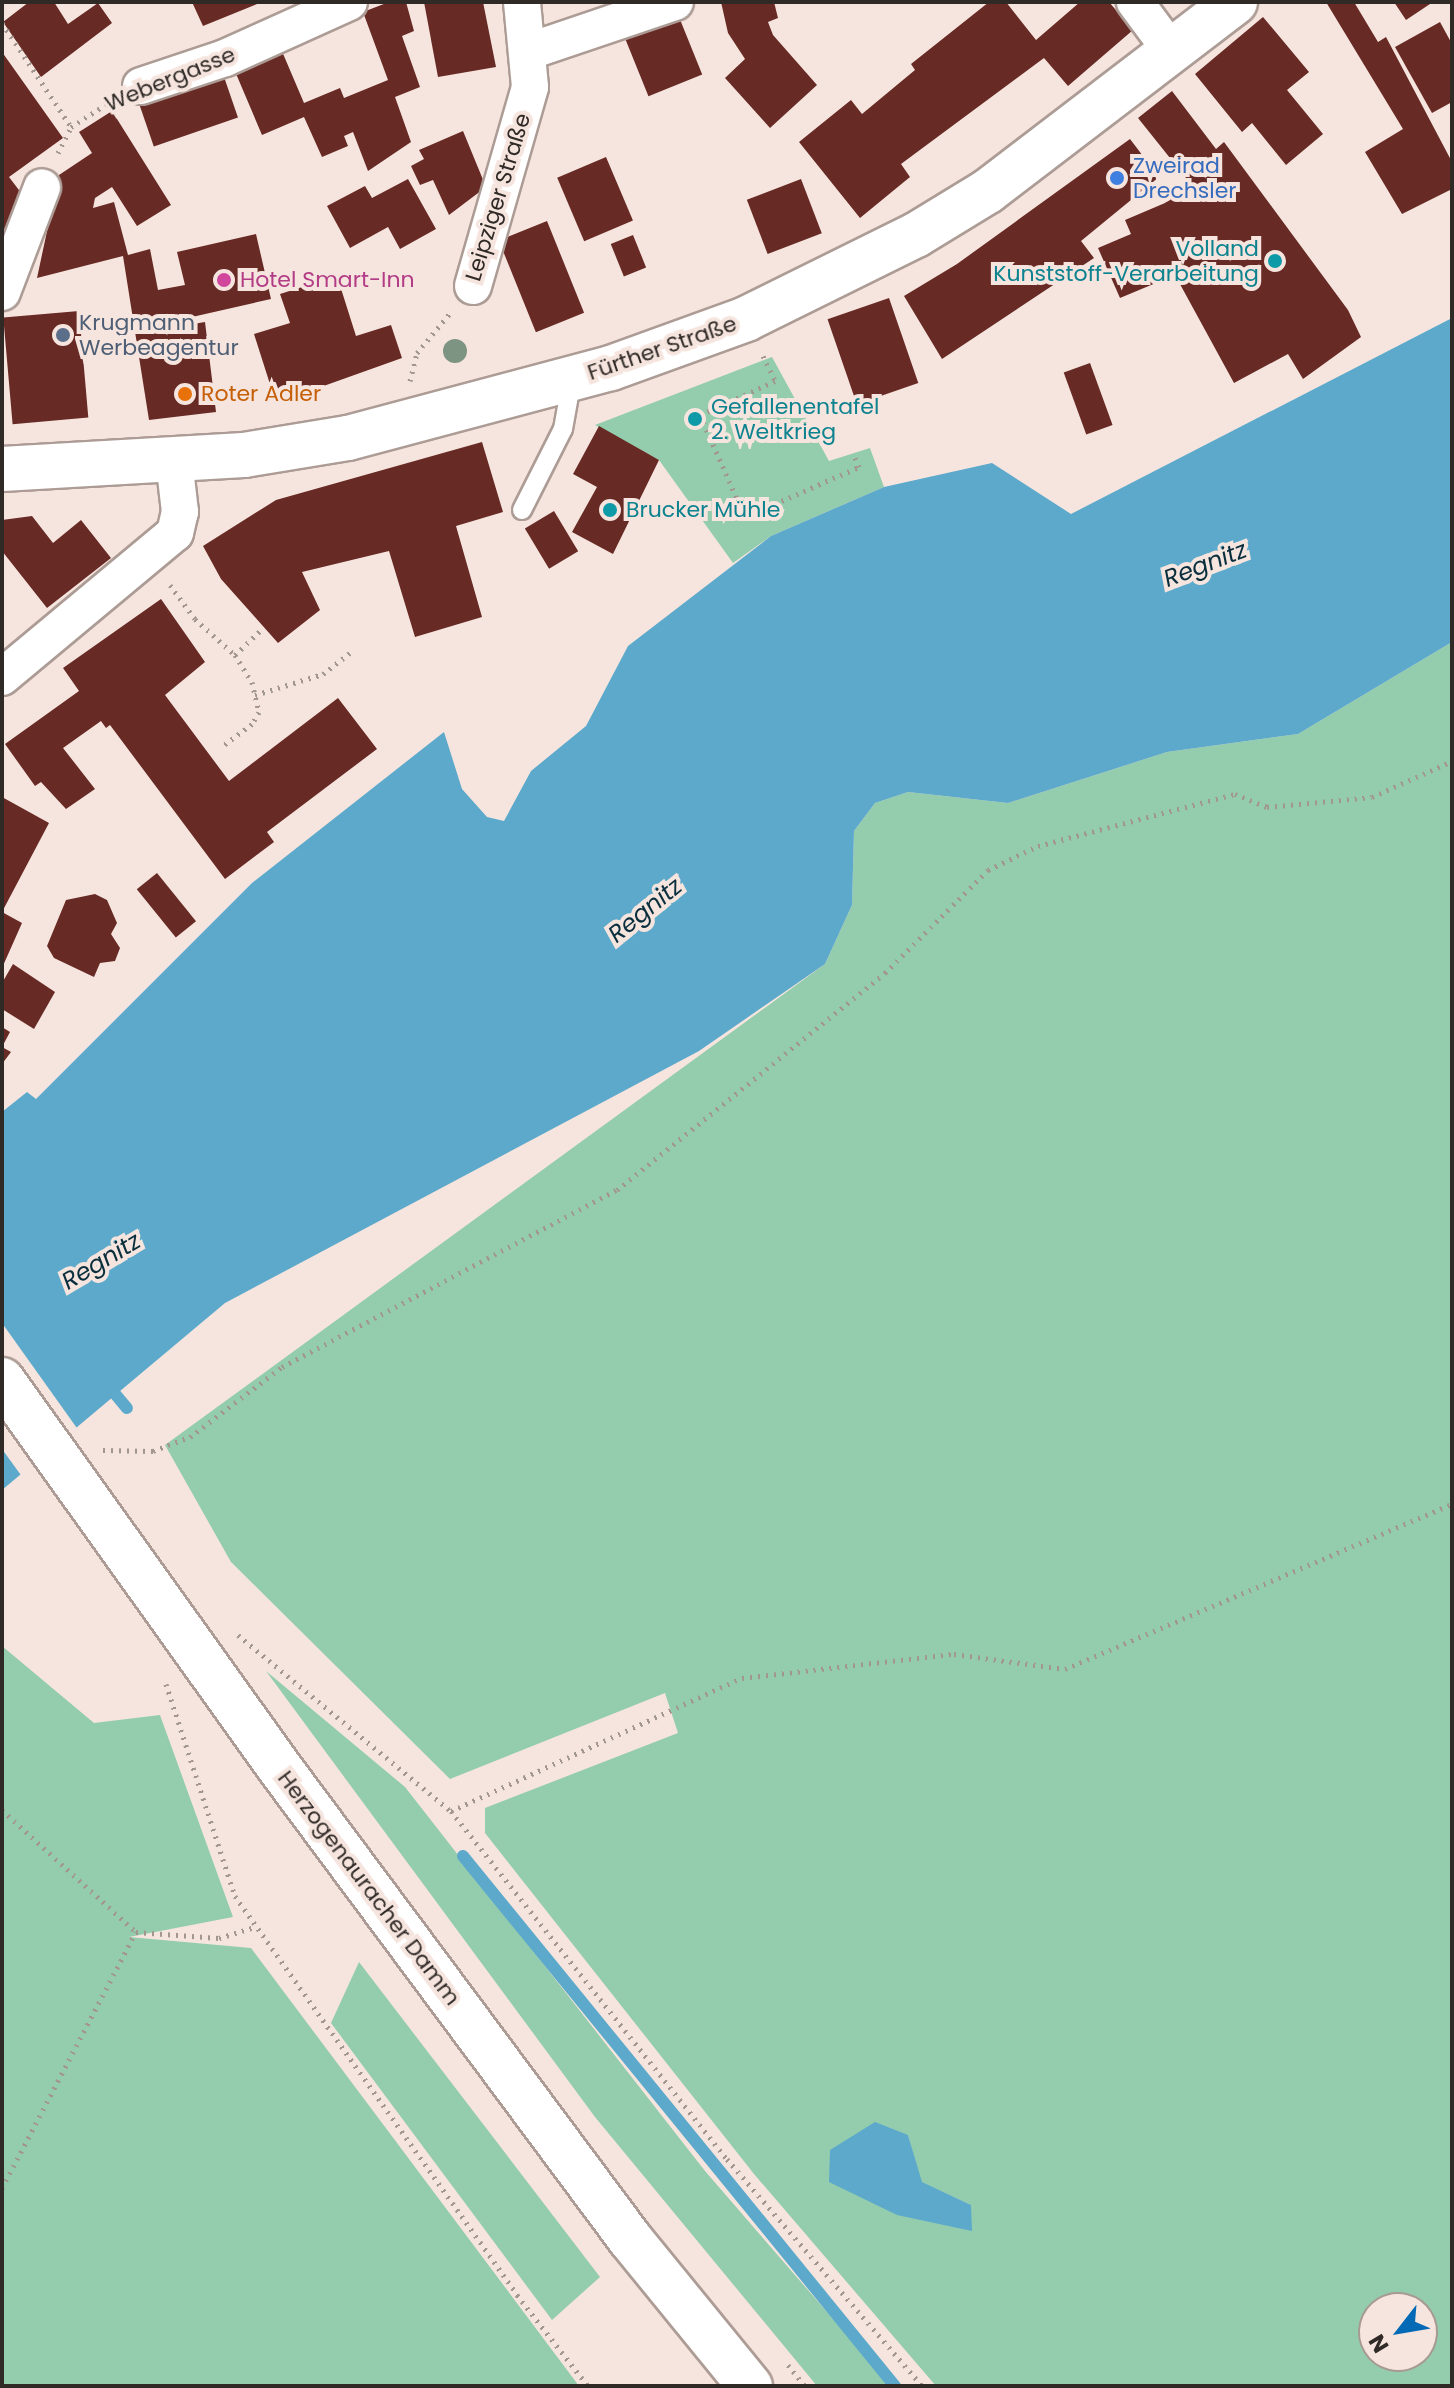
<!DOCTYPE html>
<meta charset="utf-8">
<style>
body{margin:0}
#map{position:relative;width:1454px;height:2388px;overflow:hidden;background:#f6e5de;font-family:Poppins,sans-serif}
div>[style]{position:absolute}
[style*='--x']{left:calc(var(--x)*1px);top:calc(var(--y)*1px);width:calc(var(--w)*1px);rotate:calc(var(--a)*1deg)}
.green>*{inset:0;background:#93cdad}
.water>*{inset:0;background:#5ca9cb}
.pier>*{inset:0;background:#f6e5de}
.stream>*{height:12px;margin:-6px;padding:0 6px;transform-origin:6px;border-radius:6px;background:#5ca9cb}
.building>*{inset:0;background:#682a25;transform-origin:0 0}
.path>*{height:5px;margin-top:-2.5px;transform-origin:0;background:repeating-linear-gradient(90deg,#a29691 0 2px,transparent 0 8px)}
.roads{filter:drop-shadow(2px 0 #ac9c95) drop-shadow(-2px 0 #ac9c95) drop-shadow(0 2px #ac9c95) drop-shadow(0 -2px #ac9c95)}
.service>*{height:18px;margin:-9px;padding:0 9px;transform-origin:9px;border-radius:9px;background:#fff}
.minor>*{height:36px;margin:-18px;padding:0 18px;transform-origin:18px;border-radius:18px;background:#fff}
.tertiary>*{height:44px;margin:-22px;padding:0 22px;transform-origin:22px;border-radius:22px;background:#fff}
.secondary>*{height:44px;margin:-22px;padding:0 22px;transform-origin:22px;border-radius:22px;background:#fff}
.trees>*{width:24px;height:24px;margin:-12px;border-radius:50%;background:#7e9483}
.dots>*{width:22px;height:22px;translate:-50% -50%;box-sizing:border-box;border:4px solid #f6e5de;border-radius:50%}
span{translate:-50% -50%;white-space:nowrap;text-align:center;line-height:1.15;-webkit-text-stroke:8px #f6e5de;paint-order:stroke}
.street-label{font-size:22px;color:#302a27}
.shop-label{font-size:22px;color:#366cbe}
.left{translate:0 -50%;text-align:left}
.culture-label{font-size:22px;color:#0d838f}
.right{translate:-100% -50%;text-align:right}
.hotel-label{font-size:22px;color:#b23c85}
.service-label{font-size:22px;color:#4e5e75}
.food-label{font-size:22px;color:#c56008}
.water-label{font-size:24px;color:#092e3d;font-style:italic}
.frame{position:absolute;inset:0;border:4px solid #302a27;pointer-events:none}
.north{position:absolute;left:1358px;top:2292px;width:80px;height:80px;box-sizing:border-box;background:#f6e5de;border:2px solid #a79a95;border-radius:50%;rotate:239deg;font-size:22px;font-weight:700;line-height:32px;text-align:center;color:#302a27}
.north::after{content:'';display:block;margin:auto;width:28px;height:36px;background:#056ab6;clip-path:polygon(50% 0,100% 100%,50% 72%,0 100%)}
</style>
<div id="map">
<div class="green">
<div style="clip-path:polygon(772px 357px,829px 461px,870px 448px,884px 487px,771px 536px,733px 563px,659px 460px,595px 425px)"></div>
<div style="clip-path:polygon(evenodd,1452px 642px,1452px 2386px,936px 2386px,754px 2174px,485px 1833px,485px 1808px,678px 1733px,665px 1693px,450px 1779px,231px 1562px,165px 1445px,825px 964px,852px 905px,854px 831px,875px 803px,908px 792px,1008px 803px,1167px 752px,1298px 734px,1452px 642px,908px 2135px,921px 2182px,971px 2205px,830px 2150px,908px 2135px,1452px 642px,1374px 2308px,1422px 2308px,1422px 2356px,1374px 2356px,1374px 2308px)"></div>
<div style="clip-path:polygon(2px 1646px,94px 1723px,160px 1715px,233px 1917px,129px 1937px,251px 1948px,579px 2386px,2px 2386px)"></div>
<div style="clip-path:polygon(266px 1671px,405px 1787px,705px 2171px,891px 2386px,817px 2386px,595px 2117px)"></div>
<div style="clip-path:polygon(359px 1962px,600px 2277px,552px 2320px,331px 2023px)"></div>
</div>
<div class="water">
<div style="clip-path:polygon(1452px 318px,1452px 642px,1298px 734px,1167px 752px,1008px 803px,908px 792px,875px 803px,854px 831px,852px 905px,825px 964px,699px 1051px,225px 1303px,2px 1490px,2px 1112px,27px 1092px,36px 1099px,252px 883px,444px 732px,462px 789px,487px 817px,504px 821px,531px 771px,586px 726px,628px 646px,771px 536px,884px 487px,992px 463px,1071px 514px)"></div>
<div style="clip-path:polygon(875px 2122px,908px 2135px,922px 2182px,971px 2205px,972px 2231px,897px 2215px,829px 2182px,830px 2150px)"></div>
</div>
<div class="pier">
<div style="clip-path:polygon(2px 1323px,79px 1431px,23px 1478px,2px 1449px)"></div>
</div>
<div class="stream">
<div style="--x:116;--y:1395;--w:17;--a:50"></div>
<div style="--x:463;--y:1856;--w:684;--a:50.82"></div>
</div>
<div class="building">
<div style="clip-path:polygon(29px 2px,54px 2px,68px 24px,98px 3px,112px 23px,41px 77px,3px 22px)"></div>
<div style="clip-path:polygon(192px 2px,262px 2px,203px 26px)"></div>
<div style="clip-path:polygon(389px 2px,406px 2px,414px 31px,402px 36px,420px 87px,395px 97px,411px 142px,368px 171px,353px 132px,344px 136px,348px 146px,322px 157px,304px 117px,262px 135px,234px 69px,281px 49px,304px 103px,340px 88px,344px 98px,388px 80px,363px 12px)"></div>
<div style="clip-path:polygon(424px 2px,483px 2px,496px 67px,438px 77px)"></div>
<div style="clip-path:polygon(721px 2px,774px 2px,778px 18px,768px 22px,773px 35px,817px 85px,770px 128px,725px 78px,745px 59px,728px 33px)"></div>
<div style="clip-path:polygon(989px 2px,1006px 2px,1036px 40px,1080px 2px,1109px 2px,1133px 30px,1068px 86px,1044px 58px,901px 164px,910px 177px,860px 218px,799px 142px,851px 100px,862px 114px,915px 70px,911px 64px)"></div>
<div style="clip-path:polygon(1326px 2px,1354px 2px,1378px 42px,1386px 37px,1452px 162px,1452px 189px,1402px 214px,1365px 152px,1403px 129px)"></div>
<div style="clip-path:polygon(1394px 2px,1433px 2px,1406px 20px)"></div>
<div style="left:679px;top:17px;width:62px;height:58px;rotate:68deg"></div>
<div style="clip-path:polygon(1263px 17px,1309px 72px,1287px 90px,1323px 134px,1286px 165px,1252px 123px,1242px 132px,1195px 74px)"></div>
<div style="clip-path:polygon(1440px 22px,1452px 44px,1452px 102px,1432px 113px,1395px 47px)"></div>
<div style="clip-path:polygon(2px 52px,63px 138px,9px 177px,28px 202px,2px 248px)"></div>
<div style="left:223px;top:74px;width:46px;height:89px;rotate:71deg"></div>
<div style="clip-path:polygon(1172px 91px,1216px 149px,1224px 142px,1348px 310px,1361px 337px,1303px 379px,1288px 354px,1234px 383px,1175px 275px,1120px 298px,1098px 248px,1131px 234px,1125px 220px,1165px 203px,1190px 183px,1138px 118px)"></div>
<div style="clip-path:polygon(112px 111px,171px 205px,137px 226px,112px 187px,95px 198px,93px 208px,114px 202px,128px 255px,150px 249px,158px 290px,185px 285px,177px 252px,256px 234px,271px 299px,192px 317px,193px 324px,205px 322px,216px 412px,149px 420px,123px 256px,37px 278px,59px 175px,92px 153px,79px 132px)"></div>
<div style="clip-path:polygon(463px 131px,486px 187px,449px 215px,433px 180px,420px 185px,411px 166px,424px 159px,419px 150px)"></div>
<div style="clip-path:polygon(1130px 139px,1159px 177px,1081px 241px,1094px 258px,942px 359px,904px 296px,957px 264px)"></div>
<div style="left:606px;top:157px;width:69px;height:53px;rotate:67deg"></div>
<div style="clip-path:polygon(408px 179px,436px 229px,400px 249px,388px 227px,350px 248px,327px 206px,365px 186px,372px 198px)"></div>
<div style="left:801px;top:179px;width:58px;height:58px;rotate:69deg"></div>
<div style="left:547px;top:221px;width:99px;height:52px;rotate:68deg"></div>
<div style="left:633px;top:235px;width:35px;height:24px;rotate:68deg"></div>
<div style="clip-path:polygon(337px 276px,356px 336px,391px 325px,402px 358px,276px 403px,254px 334px,290px 323px,280px 294px)"></div>
<div style="left:889px;top:298px;width:90px;height:65px;rotate:71deg"></div>
<div style="left:79px;top:311px;width:107px;height:76px;rotate:85deg"></div>
<div style="left:1090px;top:363px;width:66px;height:28px;rotate:70deg"></div>
<div style="clip-path:polygon(599px 426px,659px 460px,613px 554px,572px 532px,597px 487px,573px 474px)"></div>
<div style="clip-path:polygon(482px 442px,503px 512px,456px 526px,482px 617px,415px 637px,389px 551px,302px 572px,320px 610px,278px 643px,221px 579px,203px 546px,276px 500px)"></div>
<div style="left:554px;top:511px;width:47px;height:34px;rotate:59deg"></div>
<div style="clip-path:polygon(32px 516px,53px 543px,81px 520px,111px 558px,47px 608px,2px 551px,2px 520px)"></div>
<div style="clip-path:polygon(161px 599px,205px 662px,165px 695px,229px 781px,338px 698px,377px 749px,267px 832px,274px 842px,225px 879px,110px 725px,106px 728px,101px 721px,63px 748px,95px 789px,66px 809px,41px 782px,35px 786px,5px 744px,79px 691px,63px 668px)"></div>
<div style="clip-path:polygon(2px 797px,49px 823px,2px 912px,22px 923px,2px 968px)"></div>
<div style="left:157px;top:873px;width:62px;height:26px;rotate:51deg"></div>
<div style="clip-path:polygon(95px 894px,107px 900px,117px 923px,111px 934px,120px 948px,115px 961px,100px 963px,94px 977px,54px 958px,47px 946px,66px 900px)"></div>
<div style="clip-path:polygon(13px 964px,55px 992px,34px 1029px,2px 1009px,2px 983px)"></div>
<div style="clip-path:polygon(2px 1027px,10px 1032px,2px 1047px,11px 1052px,2px 1064px)"></div>
</div>
<div class="path">
<div style="--x:2;--y:23;--w:125;--a:56.4"></div>
<div style="--x:58;--y:153;--w:29;--a:-63"></div>
<div style="--x:71;--y:127;--w:44;--a:-33"></div>
<div style="--x:763;--y:356;--w:28;--a:64"></div>
<div style="--x:775;--y:381;--w:82;--a:155.6"></div>
<div style="--x:700;--y:415;--w:111;--a:66.2"></div>
<div style="--x:745;--y:517;--w:124;--a:-23.7"></div>
<div style="--x:859;--y:467;--w:15;--a:-113"></div>
<div style="--x:410;--y:381;--w:29;--a:-76"></div>
<div style="--x:417;--y:353;--w:53;--a:-50.3"></div>
<div style="--x:170;--y:585;--w:42;--a:53.7"></div>
<div style="--x:195;--y:619;--w:54;--a:42"></div>
<div style="--x:235;--y:655;--w:32;--a:58"></div>
<div style="--x:252;--y:682;--w:31;--a:77"></div>
<div style="--x:259;--y:712;--w:14;--a:120"></div>
<div style="--x:252;--y:724;--w:38;--a:143"></div>
<div style="--x:235;--y:655;--w:40;--a:-44"></div>
<div style="--x:255;--y:695;--w:71;--a:-17.2"></div>
<div style="--x:323;--y:674;--w:34;--a:-38"></div>
<div style="--x:103;--y:1450;--w:50;--a:1.1"></div>
<div style="--x:153;--y:1451;--w:40;--a:-21"></div>
<div style="--x:190;--y:1437;--w:116;--a:-37.3"></div>
<div style="--x:282;--y:1367;--w:379;--a:-27.9"></div>
<div style="--x:617;--y:1190;--w:345;--a:-39"></div>
<div style="--x:885;--y:973;--w:146;--a:-45"></div>
<div style="--x:988;--y:870;--w:55;--a:-25.6"></div>
<div style="--x:1038;--y:846;--w:204;--a:-14.8"></div>
<div style="--x:1235;--y:794;--w:35;--a:22"></div>
<div style="--x:1267;--y:807;--w:105;--a:-5.4"></div>
<div style="--x:1372;--y:797;--w:88;--a:-24.2"></div>
<div style="--x:238;--y:1635;--w:276;--a:39.6"></div>
<div style="--x:451;--y:1811;--w:444;--a:51.6"></div>
<div style="--x:727;--y:2159;--w:299;--a:49.3"></div>
<div style="--x:166;--y:1684;--w:223;--a:72"></div>
<div style="--x:235;--y:1896;--w:489;--a:54.7"></div>
<div style="--x:517;--y:2295;--w:115;--a:52"></div>
<div style="--x:2;--y:1810;--w:181;--a:42.3"></div>
<div style="--x:136;--y:1932;--w:83;--a:4.1"></div>
<div style="--x:219;--y:1938;--w:38;--a:-17"></div>
<div style="--x:451;--y:1811;--w:320;--a:-24.6"></div>
<div style="--x:742;--y:1678;--w:213;--a:-6.5"></div>
<div style="--x:954;--y:1654;--w:112;--a:7.7"></div>
<div style="--x:1065;--y:1669;--w:421;--a:-23.1"></div>
<div style="--x:2;--y:2188;--w:289;--a:-62.4"></div>
<div style="--x:788;--y:2365;--w:27;--a:51"></div>
</div>
<div class="roads">
<div class="service">
<div style="--x:522;--y:510;--w:91;--a:-63.2"></div>
<div style="--x:563;--y:429;--w:51;--a:-79.8"></div>
</div>
<div class="minor">
<div style="--x:1135;--y:2;--w:62;--a:53.5"></div>
<div style="--x:530;--y:51;--w:153;--a:-18.7"></div>
<div style="--x:141;--y:86;--w:89;--a:-18.4"></div>
<div style="--x:225;--y:58;--w:136;--a:-24.3"></div>
<div style="--x:473;--y:286;--w:207;--a:-74"></div>
<div style="--x:530;--y:87;--w:85;--a:-95.4"></div>
<div style="--x:2;--y:292;--w:112;--a:-69.1"></div>
<div style="--x:2;--y:677;--w:225;--a:-39.8"></div>
<div style="--x:175;--y:533;--w:22;--a:-77"></div>
<div style="--x:180;--y:512;--w:52;--a:-96.6"></div>
</div>
<div class="tertiary">
<div style="--x:2;--y:469;--w:242;--a:-3.3"></div>
<div style="--x:244;--y:455;--w:105;--a:-9.3"></div>
<div style="--x:348;--y:438;--w:272;--a:-14.9"></div>
<div style="--x:611;--y:368;--w:144;--a:-19.9"></div>
<div style="--x:746;--y:319;--w:190;--a:-26.3"></div>
<div style="--x:916;--y:235;--w:84;--a:-31.4"></div>
<div style="--x:988;--y:191;--w:311;--a:-37.4"></div>
</div>
<div class="secondary">
<div style="--x:2;--y:1380;--w:476;--a:54.4"></div>
<div style="--x:279;--y:1767;--w:588;--a:53.36"></div>
<div style="--x:630;--y:2239;--w:190;--a:50.8"></div>
</div>
</div>
<div class="trees">
<div style="left:455px;top:351px"></div>
</div>
<div class="dots">
<div style="left:1117px;top:178px;background:#3f7fe0"></div>
<div style="left:1275px;top:261px;background:#0f9aa8"></div>
<div style="left:224px;top:280px;background:#d1479c"></div>
<div style="left:63px;top:335px;background:#5c6f8a"></div>
<div style="left:185px;top:394px;background:#e8710a"></div>
<div style="left:695px;top:419px;background:#0f9aa8"></div>
<div style="left:610px;top:510px;background:#0f9aa8"></div>
</div>
<div class="street-label">
<span style="left:170px;top:79px;rotate:-22deg">Webergasse</span>
<span style="left:498px;top:197px;rotate:-73deg">Leipziger Straße</span>
<span style="left:662px;top:348px;rotate:-19deg">Fürther Straße</span>
<span style="left:369px;top:1888px;rotate:53deg">Herzogenauracher Damm</span>
</div>
<div class="shop-label">
<span class="left" style="left:1133px;top:178px">Zweirad<br>Drechsler</span>
</div>
<div class="culture-label">
<span class="right" style="left:1259px;top:261px">Volland<br>Kunststoff-Verarbeitung</span>
<span class="left" style="left:711px;top:419px">Gefallenentafel<br>2. Weltkrieg</span>
<span class="left" style="left:626px;top:510px">Brucker Mühle</span>
</div>
<div class="hotel-label">
<span class="left" style="left:240px;top:280px">Hotel Smart-Inn</span>
</div>
<div class="service-label">
<span class="left" style="left:79px;top:335px">Krugmann<br>Werbeagentur</span>
</div>
<div class="food-label">
<span class="left" style="left:201px;top:394px">Roter Adler</span>
</div>
<div class="water-label">
<span style="left:1205px;top:564px;rotate:-21deg">Regnitz</span>
<span style="left:645px;top:910px;rotate:-39deg">Regnitz</span>
<span style="left:101px;top:1261px;rotate:-31deg">Regnitz</span>
</div>
<div class="frame"></div>
<div class="north">N</div>
</div>
